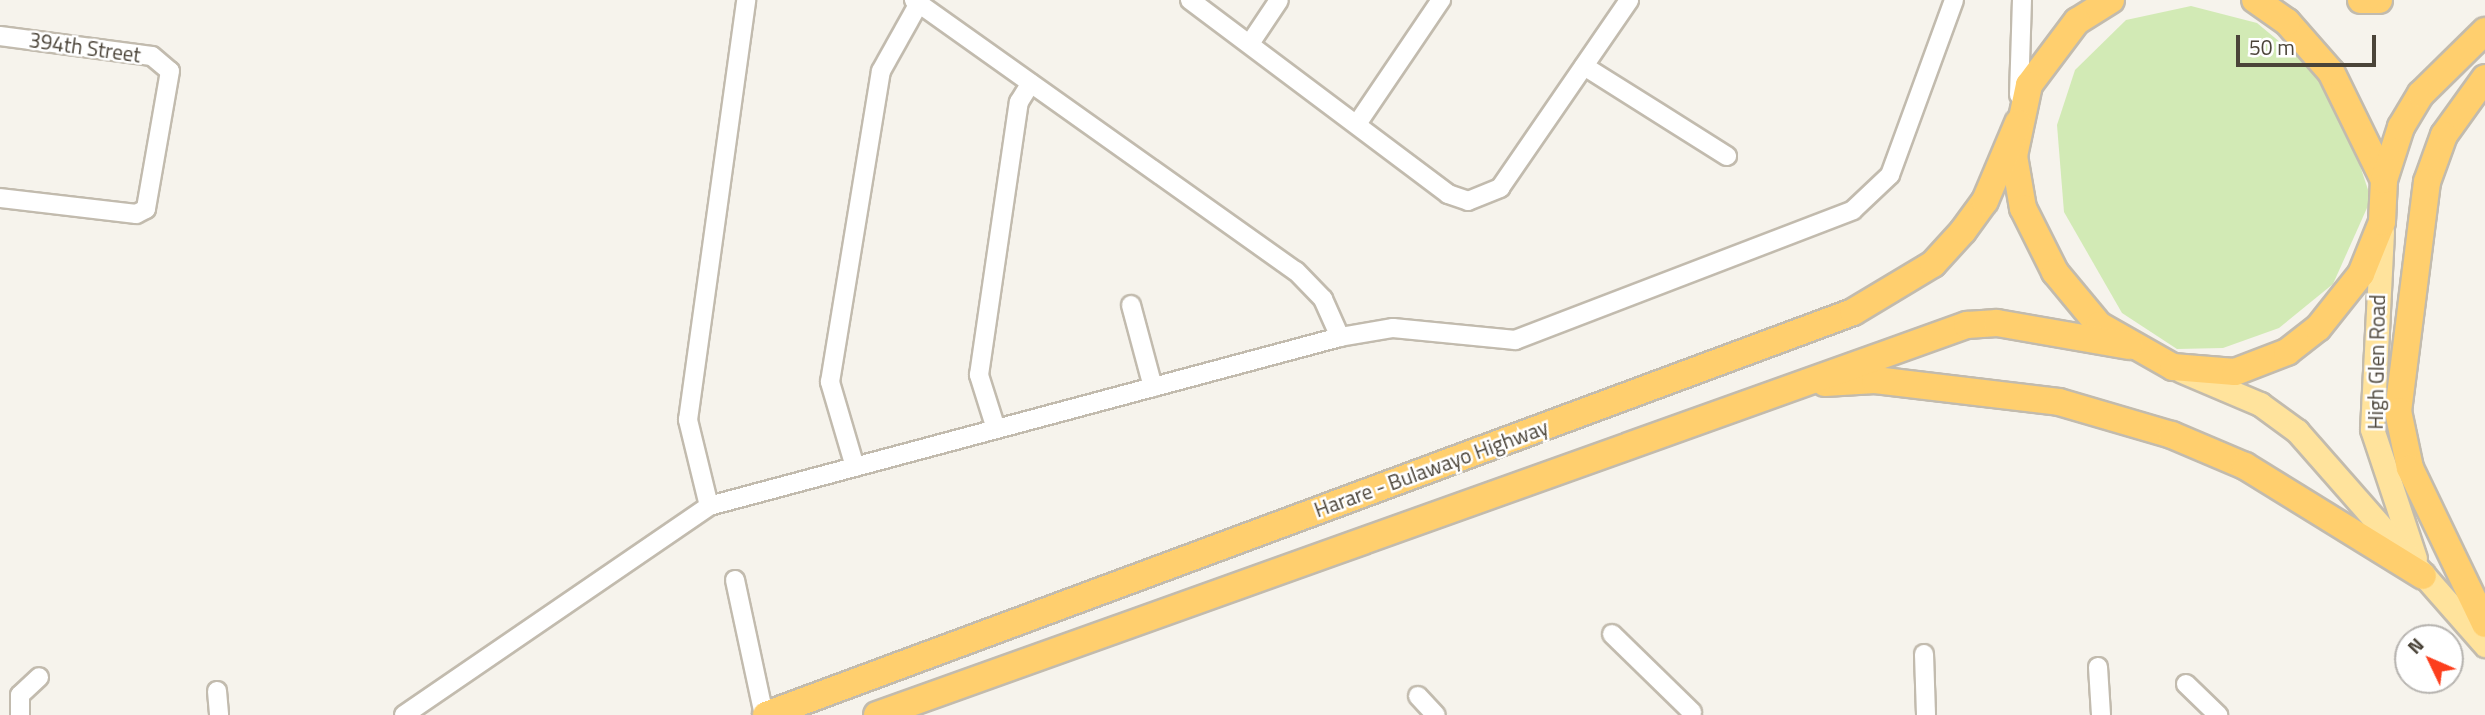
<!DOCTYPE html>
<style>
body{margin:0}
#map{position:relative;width:2485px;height:715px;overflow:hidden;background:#f6f3ec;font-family:"Titillium Web",sans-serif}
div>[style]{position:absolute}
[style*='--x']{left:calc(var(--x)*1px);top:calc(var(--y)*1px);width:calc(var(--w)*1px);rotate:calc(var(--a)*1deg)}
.green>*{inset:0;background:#d2eab5}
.roads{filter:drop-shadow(2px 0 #c2bbae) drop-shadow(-2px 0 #c2bbae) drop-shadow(0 2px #c2bbae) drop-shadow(0 -2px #c2bbae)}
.minor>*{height:18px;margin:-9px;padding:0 9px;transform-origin:9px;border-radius:9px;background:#fff}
.major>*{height:23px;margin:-11.5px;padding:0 11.5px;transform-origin:11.5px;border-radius:11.5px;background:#ffe39c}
.highway>*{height:26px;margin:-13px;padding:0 13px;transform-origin:13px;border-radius:13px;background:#ffcf6e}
span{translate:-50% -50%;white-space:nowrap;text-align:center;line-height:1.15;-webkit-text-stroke:5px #fff;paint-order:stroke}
.street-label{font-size:21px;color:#4b4439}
.north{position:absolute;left:2394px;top:624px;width:70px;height:70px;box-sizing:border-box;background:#fff;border:2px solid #b7b4b0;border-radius:50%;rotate:314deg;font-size:19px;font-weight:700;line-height:28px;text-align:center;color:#4b4439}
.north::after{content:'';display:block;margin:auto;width:24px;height:32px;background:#fc3f1d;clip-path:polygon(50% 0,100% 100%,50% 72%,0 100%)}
.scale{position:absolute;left:2236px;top:35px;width:140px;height:32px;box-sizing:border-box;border:4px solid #4b4439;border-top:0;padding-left:9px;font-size:21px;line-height:24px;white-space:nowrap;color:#4b4439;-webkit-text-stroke:5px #fff;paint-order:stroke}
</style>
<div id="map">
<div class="green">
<div style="clip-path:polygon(2191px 6px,2257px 23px,2311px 68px,2350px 135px,2371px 199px,2333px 284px,2279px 328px,2223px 348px,2177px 349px,2122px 313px,2064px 212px,2057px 125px,2075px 70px,2126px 20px)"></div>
</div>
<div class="roads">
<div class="minor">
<div style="--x:914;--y:0;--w:468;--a:35.4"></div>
<div style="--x:1296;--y:271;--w:39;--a:46"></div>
<div style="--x:1323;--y:299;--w:42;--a:65.9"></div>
<div style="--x:1190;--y:0;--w:323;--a:36.9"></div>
<div style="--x:1448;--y:194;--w:21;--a:19"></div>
<div style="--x:1468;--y:201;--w:35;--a:-22"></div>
<div style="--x:1500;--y:188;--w:228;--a:-55.5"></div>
<div style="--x:0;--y:36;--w:153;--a:7.5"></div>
<div style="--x:152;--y:56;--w:23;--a:40"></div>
<div style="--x:170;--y:71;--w:140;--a:99.9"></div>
<div style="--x:146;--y:209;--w:11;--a:153"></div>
<div style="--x:136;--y:214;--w:137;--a:-173.3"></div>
<div style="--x:1251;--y:42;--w:50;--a:-56.3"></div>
<div style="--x:1584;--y:66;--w:169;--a:32.2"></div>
<div style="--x:2019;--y:95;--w:95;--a:-88.2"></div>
<div style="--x:1357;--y:124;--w:150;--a:-55.9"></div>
<div style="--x:1131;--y:305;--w:85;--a:75"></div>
<div style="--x:996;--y:429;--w:57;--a:-107.5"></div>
<div style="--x:979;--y:375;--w:276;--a:-81.7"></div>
<div style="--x:1019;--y:102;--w:22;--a:-58"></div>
<div style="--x:855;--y:467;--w:89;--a:-106.4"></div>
<div style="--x:830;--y:382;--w:315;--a:-80.7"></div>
<div style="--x:881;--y:71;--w:78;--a:-60.8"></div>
<div style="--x:709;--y:506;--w:89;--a:-103.7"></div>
<div style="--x:688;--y:420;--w:424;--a:-82.1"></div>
<div style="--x:735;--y:580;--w:138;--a:77.9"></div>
<div style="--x:1612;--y:634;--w:112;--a:44.3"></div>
<div style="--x:1924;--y:654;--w:61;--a:88.1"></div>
<div style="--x:2098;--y:667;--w:48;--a:86.4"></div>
<div style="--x:2186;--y:684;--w:45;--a:44.1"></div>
<div style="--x:217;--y:691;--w:24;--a:85"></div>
<div style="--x:1418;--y:696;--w:26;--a:47"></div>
<div style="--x:20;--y:715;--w:20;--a:-90"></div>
<div style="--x:20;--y:695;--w:26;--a:-43"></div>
<div style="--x:404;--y:715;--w:370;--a:-34.4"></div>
<div style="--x:709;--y:506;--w:653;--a:-14.99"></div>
<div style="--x:1340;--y:337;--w:54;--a:-9.6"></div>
<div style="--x:1393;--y:328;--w:123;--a:5.6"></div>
<div style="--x:1515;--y:340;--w:362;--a:-21"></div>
<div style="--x:1853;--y:210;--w:51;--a:-43.4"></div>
<div style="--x:1890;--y:175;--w:186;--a:-69.9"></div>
</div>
<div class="major">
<div style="--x:2382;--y:232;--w:197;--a:92.9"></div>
<div style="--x:2372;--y:429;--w:136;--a:71.6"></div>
<div style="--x:2182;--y:371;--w:85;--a:22.9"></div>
<div style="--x:2260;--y:404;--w:46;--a:36.1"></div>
<div style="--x:2297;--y:431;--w:285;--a:48.7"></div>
</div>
<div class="highway">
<div style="--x:2111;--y:0;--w:40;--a:148"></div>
<div style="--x:2077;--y:21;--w:80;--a:126.9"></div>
<div style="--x:2029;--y:85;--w:73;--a:101.9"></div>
<div style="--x:2014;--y:156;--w:53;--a:80.2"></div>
<div style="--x:2023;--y:208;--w:72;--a:63.4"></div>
<div style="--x:2055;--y:272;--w:69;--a:50.3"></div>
<div style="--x:2099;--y:325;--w:85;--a:29.6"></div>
<div style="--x:2173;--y:367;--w:62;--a:4.6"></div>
<div style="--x:2235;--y:372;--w:56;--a:-21"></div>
<div style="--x:2287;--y:352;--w:39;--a:-38"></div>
<div style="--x:2318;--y:328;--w:69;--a:-51.5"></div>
<div style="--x:2361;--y:274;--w:56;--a:-68"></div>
<div style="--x:2382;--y:222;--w:42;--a:-87.3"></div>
<div style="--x:2384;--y:180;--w:120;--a:-116.1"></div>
<div style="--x:2331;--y:72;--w:67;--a:-131.3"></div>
<div style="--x:2287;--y:22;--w:39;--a:-145"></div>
<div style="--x:2361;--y:0;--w:18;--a:0"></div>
<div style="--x:2485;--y:78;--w:70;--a:125.7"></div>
<div style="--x:2444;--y:135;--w:50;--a:109.9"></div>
<div style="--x:2427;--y:182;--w:231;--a:97.2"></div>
<div style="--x:2398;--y:411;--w:58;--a:78.1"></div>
<div style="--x:2410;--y:468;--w:173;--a:64.3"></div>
<div style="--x:2384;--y:180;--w:56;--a:-72.2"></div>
<div style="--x:2401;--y:127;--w:39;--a:-59"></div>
<div style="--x:2421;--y:94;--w:90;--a:-44.5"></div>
<div style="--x:1825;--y:383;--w:50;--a:-3.4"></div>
<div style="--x:1875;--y:380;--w:185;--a:6.8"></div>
<div style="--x:2059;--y:402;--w:118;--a:16.3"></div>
<div style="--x:2172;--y:435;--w:79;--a:23"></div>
<div style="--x:2245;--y:466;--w:209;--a:31.7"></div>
<div style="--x:766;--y:715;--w:1159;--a:-20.34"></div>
<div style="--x:1853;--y:312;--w:93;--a:-31"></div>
<div style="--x:1933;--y:264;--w:45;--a:-47.7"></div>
<div style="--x:1963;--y:231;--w:37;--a:-54"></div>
<div style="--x:1985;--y:201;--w:85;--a:-67.1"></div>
<div style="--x:877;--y:715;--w:1158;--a:-19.69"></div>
<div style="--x:1967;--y:325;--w:30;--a:-4"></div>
<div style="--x:1997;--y:323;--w:134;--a:9.9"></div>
</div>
</div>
<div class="street-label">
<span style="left:85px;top:47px;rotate:8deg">394th Street</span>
<span style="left:2376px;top:362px;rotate:-89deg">High Glen Road</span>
<span style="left:1431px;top:468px;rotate:-20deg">Harare - Bulawayo Highway</span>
</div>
<div class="north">N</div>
<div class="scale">50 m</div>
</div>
